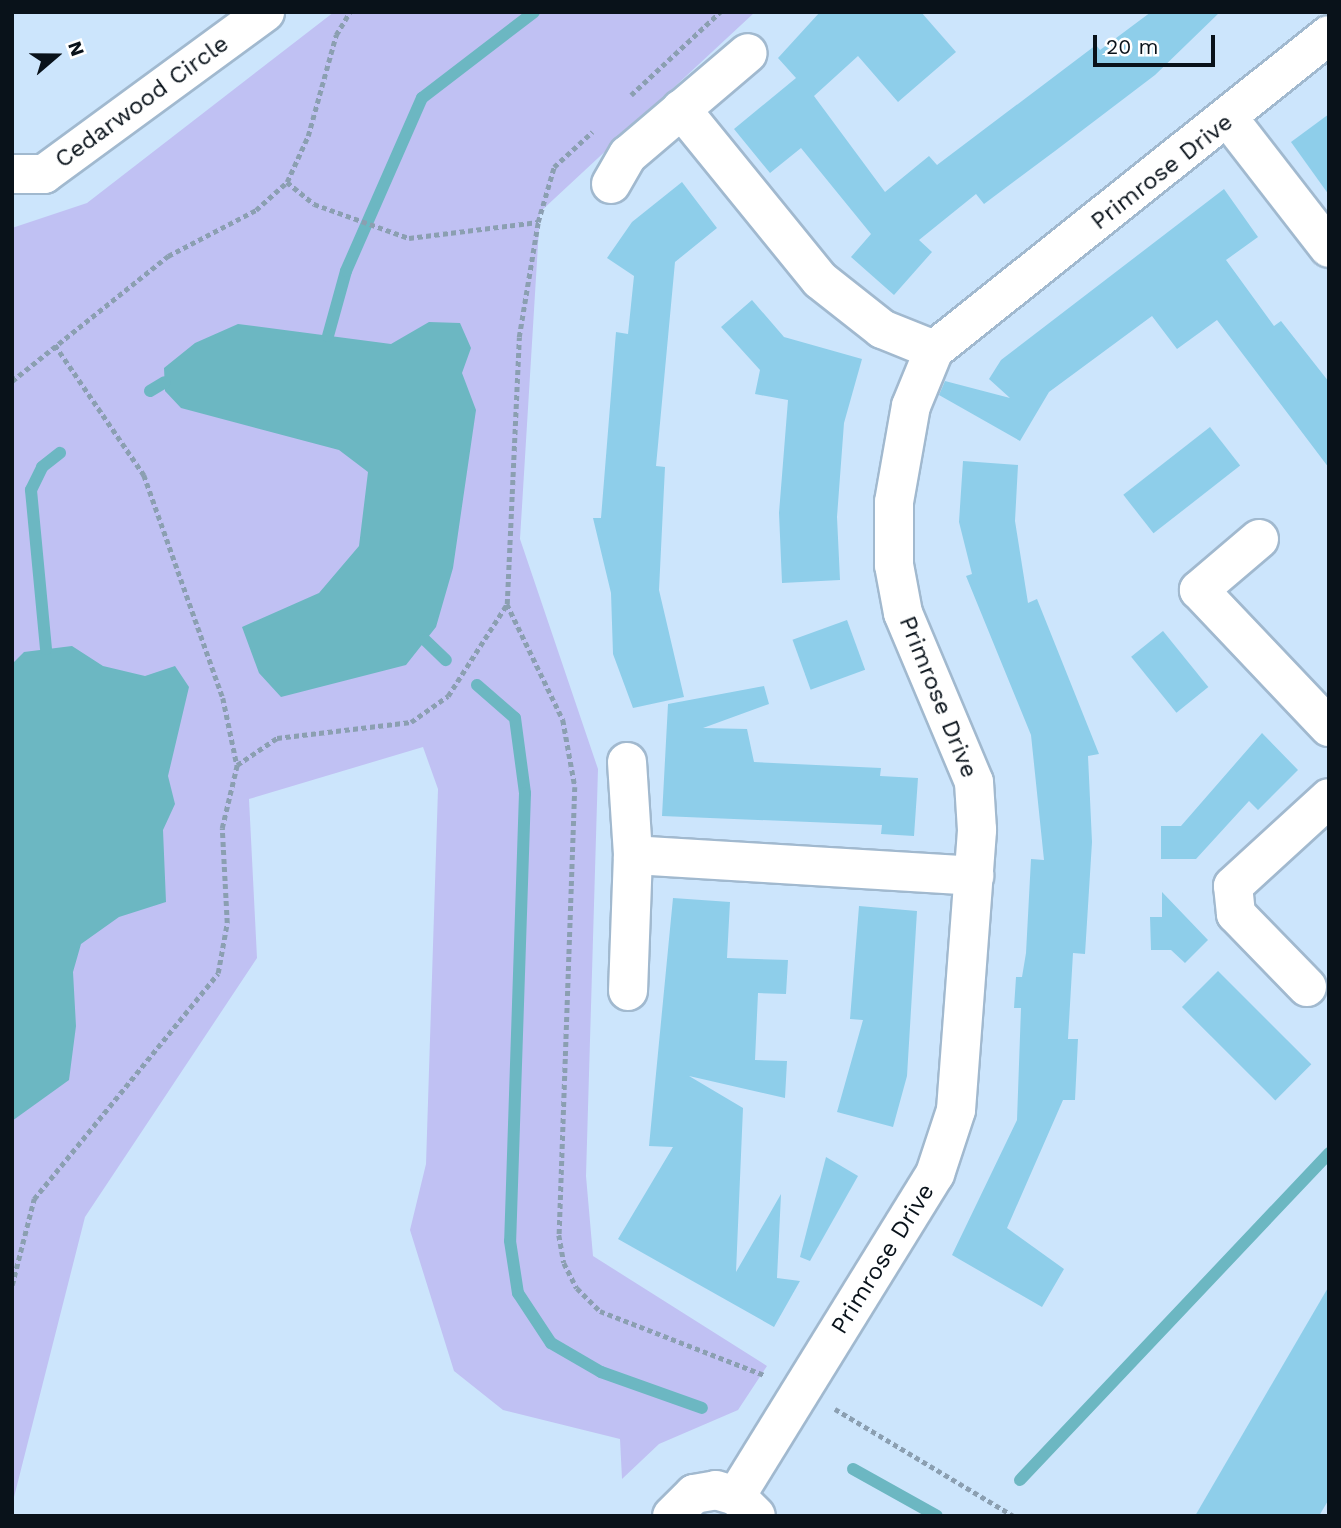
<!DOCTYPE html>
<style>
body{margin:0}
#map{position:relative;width:1341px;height:1528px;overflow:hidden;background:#cce5fc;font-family:"Work Sans",sans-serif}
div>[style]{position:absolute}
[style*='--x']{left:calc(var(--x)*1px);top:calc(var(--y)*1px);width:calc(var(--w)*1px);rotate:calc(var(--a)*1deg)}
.green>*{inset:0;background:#c0c1f3}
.water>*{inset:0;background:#6cb7c2}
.stream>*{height:12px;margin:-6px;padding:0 6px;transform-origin:6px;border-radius:6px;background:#6cb7c2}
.building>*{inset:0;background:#8eceea;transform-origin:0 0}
.path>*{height:4.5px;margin-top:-2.25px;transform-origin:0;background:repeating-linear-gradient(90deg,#8b9fb1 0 5px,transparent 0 8.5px)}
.roads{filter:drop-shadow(2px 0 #a1b9cf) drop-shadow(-2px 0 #a1b9cf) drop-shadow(0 2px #a1b9cf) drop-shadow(0 -2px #a1b9cf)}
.street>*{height:38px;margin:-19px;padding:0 19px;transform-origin:19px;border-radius:19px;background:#fff}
span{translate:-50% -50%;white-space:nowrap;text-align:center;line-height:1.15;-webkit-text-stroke:6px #fff;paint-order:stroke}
.street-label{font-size:24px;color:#09121a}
.frame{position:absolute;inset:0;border:14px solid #09121a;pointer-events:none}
.north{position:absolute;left:21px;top:21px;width:70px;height:70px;-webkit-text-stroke:5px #fff;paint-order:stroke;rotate:70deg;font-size:19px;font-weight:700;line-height:28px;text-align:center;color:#09121a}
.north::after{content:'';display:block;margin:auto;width:24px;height:32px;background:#09121a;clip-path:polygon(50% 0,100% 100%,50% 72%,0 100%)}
.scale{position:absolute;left:1093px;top:35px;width:122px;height:32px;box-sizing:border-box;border:4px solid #09121a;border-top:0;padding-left:9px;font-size:21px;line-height:24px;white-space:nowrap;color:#09121a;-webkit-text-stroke:5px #fff;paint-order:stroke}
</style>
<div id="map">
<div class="green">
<div style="clip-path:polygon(334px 12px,755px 12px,540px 212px,520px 539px,598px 769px,586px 1176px,593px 1256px,767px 1366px,738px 1410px,659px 1444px,622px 1479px,620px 1439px,503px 1410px,454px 1371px,410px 1230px,426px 1164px,438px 789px,423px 747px,249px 799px,257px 958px,85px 1217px,12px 1505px,12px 228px,87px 203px)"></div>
</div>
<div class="water">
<div style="clip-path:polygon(429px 322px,460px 323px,471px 348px,462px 373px,476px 410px,453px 568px,436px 627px,406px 665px,281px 697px,259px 673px,242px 627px,319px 593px,359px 546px,368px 472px,339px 450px,181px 408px,165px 391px,164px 368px,195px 343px,238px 324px,391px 344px)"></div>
<div style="clip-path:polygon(72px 646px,103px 666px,145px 676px,175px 666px,189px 687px,168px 776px,175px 804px,163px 830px,166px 902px,119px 917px,81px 944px,73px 972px,76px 1026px,69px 1080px,12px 1121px,12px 664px,24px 652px)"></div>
</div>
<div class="stream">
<div style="--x:328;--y:336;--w:67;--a:-74.5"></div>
<div style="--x:346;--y:271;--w:189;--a:-66.3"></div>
<div style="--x:422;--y:98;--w:141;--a:-37.5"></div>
<div style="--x:150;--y:391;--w:17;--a:-31"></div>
<div style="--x:425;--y:640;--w:29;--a:44"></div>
<div style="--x:46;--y:649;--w:160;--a:-95.4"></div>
<div style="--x:31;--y:490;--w:25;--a:-64"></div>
<div style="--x:42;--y:467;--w:23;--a:-38"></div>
<div style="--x:477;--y:685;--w:50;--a:41"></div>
<div style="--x:515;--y:718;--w:76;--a:82.4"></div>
<div style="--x:525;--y:793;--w:448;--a:91.9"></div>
<div style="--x:510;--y:1241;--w:53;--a:81.3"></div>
<div style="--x:518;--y:1293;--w:60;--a:56.6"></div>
<div style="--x:551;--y:1343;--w:58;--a:30.1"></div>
<div style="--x:601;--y:1372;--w:107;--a:19.6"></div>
<div style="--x:853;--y:1469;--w:96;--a:29.2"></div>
<div style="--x:1020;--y:1480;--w:450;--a:-46.6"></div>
</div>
<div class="building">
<div style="clip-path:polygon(820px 12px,921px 12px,956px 52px,898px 102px,858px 56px,814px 96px,885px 192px,929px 156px,937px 165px,1096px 45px,1100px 50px,1151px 12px,1220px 12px,1155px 75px,1055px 151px,984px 204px,976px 194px,919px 240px,932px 252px,894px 295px,851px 257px,871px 234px,801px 148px,770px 173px,734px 129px,796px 78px,778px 58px)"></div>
<div style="clip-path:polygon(1329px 114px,1329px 195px,1291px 142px)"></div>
<div style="clip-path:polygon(682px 182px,717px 228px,675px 262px,656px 466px,665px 467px,659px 590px,684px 697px,633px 708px,613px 654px,611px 593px,593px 518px,601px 518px,616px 332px,628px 334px,634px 276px,607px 258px,632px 222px)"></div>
<div style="clip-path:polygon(1224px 189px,1258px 237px,1226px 260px,1274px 326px,1281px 321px,1329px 382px,1329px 468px,1217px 320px,1177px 349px,1152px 316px,1049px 392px,1020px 441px,939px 395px,945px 381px,1010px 398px,989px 379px,1001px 360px)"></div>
<div style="clip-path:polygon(752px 300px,784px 337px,862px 359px,844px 423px,837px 517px,840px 580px,782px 583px,779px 513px,788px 400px,755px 394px,760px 370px,721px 327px)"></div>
<div style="left:1210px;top:427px;width:49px;height:110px;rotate:52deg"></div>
<div style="clip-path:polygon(963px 461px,1018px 465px,1015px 521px,1028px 603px,1037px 599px,1099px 754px,1088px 756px,1092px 842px,1085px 954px,1073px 953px,1068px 1039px,1078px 1039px,1075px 1100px,1063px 1100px,1007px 1228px,1064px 1269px,1042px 1307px,952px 1255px,1017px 1120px,1021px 1008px,1014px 1008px,1016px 977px,1022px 977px,1026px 953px,1031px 859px,1044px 860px,1031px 735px,966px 576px,972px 574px,959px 522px)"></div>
<div style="left:847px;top:620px;width:53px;height:58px;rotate:70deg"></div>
<div style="left:1163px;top:631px;width:72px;height:41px;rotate:51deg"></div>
<div style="clip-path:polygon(764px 686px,769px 704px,703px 728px,747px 729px,754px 762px,881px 768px,880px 776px,918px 778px,914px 836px,881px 834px,882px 825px,662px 816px,668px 704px)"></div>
<div style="clip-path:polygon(1262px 733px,1298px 770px,1258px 810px,1249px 801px,1196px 859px,1161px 859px,1161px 826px,1181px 826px)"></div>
<div style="clip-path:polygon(1162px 892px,1208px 940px,1185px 963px,1171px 950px,1151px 950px,1150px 917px,1162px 917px)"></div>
<div style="clip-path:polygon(673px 898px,730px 902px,727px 958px,788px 960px,786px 994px,758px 993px,755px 1060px,787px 1061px,785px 1098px,689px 1076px,743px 1108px,736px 1272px,781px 1194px,777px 1278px,800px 1281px,774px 1327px,618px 1239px,673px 1147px,649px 1146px)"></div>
<div style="clip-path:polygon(859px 906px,917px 911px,907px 1076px,893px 1127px,837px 1112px,863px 1020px,850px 1019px)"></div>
<div style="left:1218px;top:971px;width:132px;height:51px;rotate:45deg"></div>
<div style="clip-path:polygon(826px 1157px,858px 1176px,810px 1261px,800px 1257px)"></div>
<div style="clip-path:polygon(1329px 1286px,1329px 1499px,1319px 1516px,1195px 1516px)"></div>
</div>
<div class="path">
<div style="--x:631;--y:95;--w:122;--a:-43"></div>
<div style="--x:287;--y:182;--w:35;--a:39"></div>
<div style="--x:314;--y:204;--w:101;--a:19.7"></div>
<div style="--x:409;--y:238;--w:130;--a:-7.1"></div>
<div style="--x:55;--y:345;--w:158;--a:55.6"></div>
<div style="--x:144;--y:475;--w:237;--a:70.5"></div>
<div style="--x:223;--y:698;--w:68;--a:78.2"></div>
<div style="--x:12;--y:381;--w:200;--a:-38.7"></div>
<div style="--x:168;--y:256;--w:99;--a:-27.6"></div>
<div style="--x:256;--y:210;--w:42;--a:-42.1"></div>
<div style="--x:287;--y:182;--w:51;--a:-65.5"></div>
<div style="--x:308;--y:136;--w:105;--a:-74.5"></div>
<div style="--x:336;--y:35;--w:27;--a:-59"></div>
<div style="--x:507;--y:604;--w:267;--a:-87.4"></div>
<div style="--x:519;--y:337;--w:117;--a:-80.6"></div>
<div style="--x:538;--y:222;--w:57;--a:-73.8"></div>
<div style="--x:554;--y:167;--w:52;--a:-42.6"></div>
<div style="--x:12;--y:1285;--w:89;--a:-75.7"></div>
<div style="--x:34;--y:1199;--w:291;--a:-50.8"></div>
<div style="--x:218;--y:973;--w:51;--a:-79.8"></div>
<div style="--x:227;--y:923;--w:95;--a:-93"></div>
<div style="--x:222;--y:828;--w:65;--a:-76.6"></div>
<div style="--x:237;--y:765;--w:48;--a:-34"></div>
<div style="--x:277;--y:738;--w:135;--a:-6.8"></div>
<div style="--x:411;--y:722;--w:45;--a:-35.1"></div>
<div style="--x:448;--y:696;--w:109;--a:-57.3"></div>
<div style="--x:507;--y:604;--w:129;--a:64.2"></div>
<div style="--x:563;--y:720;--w:68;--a:79.8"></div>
<div style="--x:575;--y:787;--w:448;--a:92"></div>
<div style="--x:559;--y:1235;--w:28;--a:80"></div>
<div style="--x:564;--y:1263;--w:28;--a:63"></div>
<div style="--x:577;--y:1288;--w:33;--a:45"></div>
<div style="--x:600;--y:1311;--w:176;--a:21.3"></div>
<div style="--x:835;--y:1409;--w:209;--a:30.9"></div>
</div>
<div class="roads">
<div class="street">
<div style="--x:681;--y:109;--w:220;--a:50.9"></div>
<div style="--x:820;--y:280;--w:79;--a:38.3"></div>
<div style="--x:882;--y:329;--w:56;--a:22"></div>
<div style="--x:1229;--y:119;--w:163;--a:52.2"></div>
<div style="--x:12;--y:174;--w:32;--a:0"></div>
<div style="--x:44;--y:174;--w:274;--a:-36.2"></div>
<div style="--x:611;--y:184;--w:34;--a:-60"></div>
<div style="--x:628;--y:155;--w:157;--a:-40.4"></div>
<div style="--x:1259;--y:539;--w:79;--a:139.6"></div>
<div style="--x:1199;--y:590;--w:189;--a:46.5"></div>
<div style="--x:627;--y:762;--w:93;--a:86.3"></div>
<div style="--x:633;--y:855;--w:136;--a:92.1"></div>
<div style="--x:633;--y:855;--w:342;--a:3.5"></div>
<div style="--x:1307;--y:987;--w:102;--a:-134.2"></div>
<div style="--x:1236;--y:914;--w:28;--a:-96"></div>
<div style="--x:1233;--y:886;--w:130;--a:-42.5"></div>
<div style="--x:736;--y:1496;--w:379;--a:-58.3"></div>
<div style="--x:935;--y:1174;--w:67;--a:-71.8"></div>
<div style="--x:956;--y:1110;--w:281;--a:-85.7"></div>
<div style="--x:977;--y:830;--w:48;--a:-93.6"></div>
<div style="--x:974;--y:782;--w:183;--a:-112.8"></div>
<div style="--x:903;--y:613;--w:49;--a:-100.6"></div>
<div style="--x:894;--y:565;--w:63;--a:-90"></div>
<div style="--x:894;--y:502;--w:97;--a:-80"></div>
<div style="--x:911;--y:406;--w:61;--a:-67.7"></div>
<div style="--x:934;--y:350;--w:505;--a:-38.57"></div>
<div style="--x:672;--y:1516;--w:31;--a:-45"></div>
<div style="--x:694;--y:1494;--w:22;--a:-10"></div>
<div style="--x:716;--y:1490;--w:21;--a:17"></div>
<div style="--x:736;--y:1496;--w:28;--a:45"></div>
</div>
</div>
<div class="street-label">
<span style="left:142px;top:102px;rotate:-36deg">Cedarwood Circle</span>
<span style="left:1162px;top:172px;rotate:-38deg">Primrose Drive</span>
<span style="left:938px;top:697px;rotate:68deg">Primrose Drive</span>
<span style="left:883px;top:1259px;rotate:-58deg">Primrose Drive</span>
</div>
<div class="frame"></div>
<div class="north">N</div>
<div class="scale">20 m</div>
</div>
